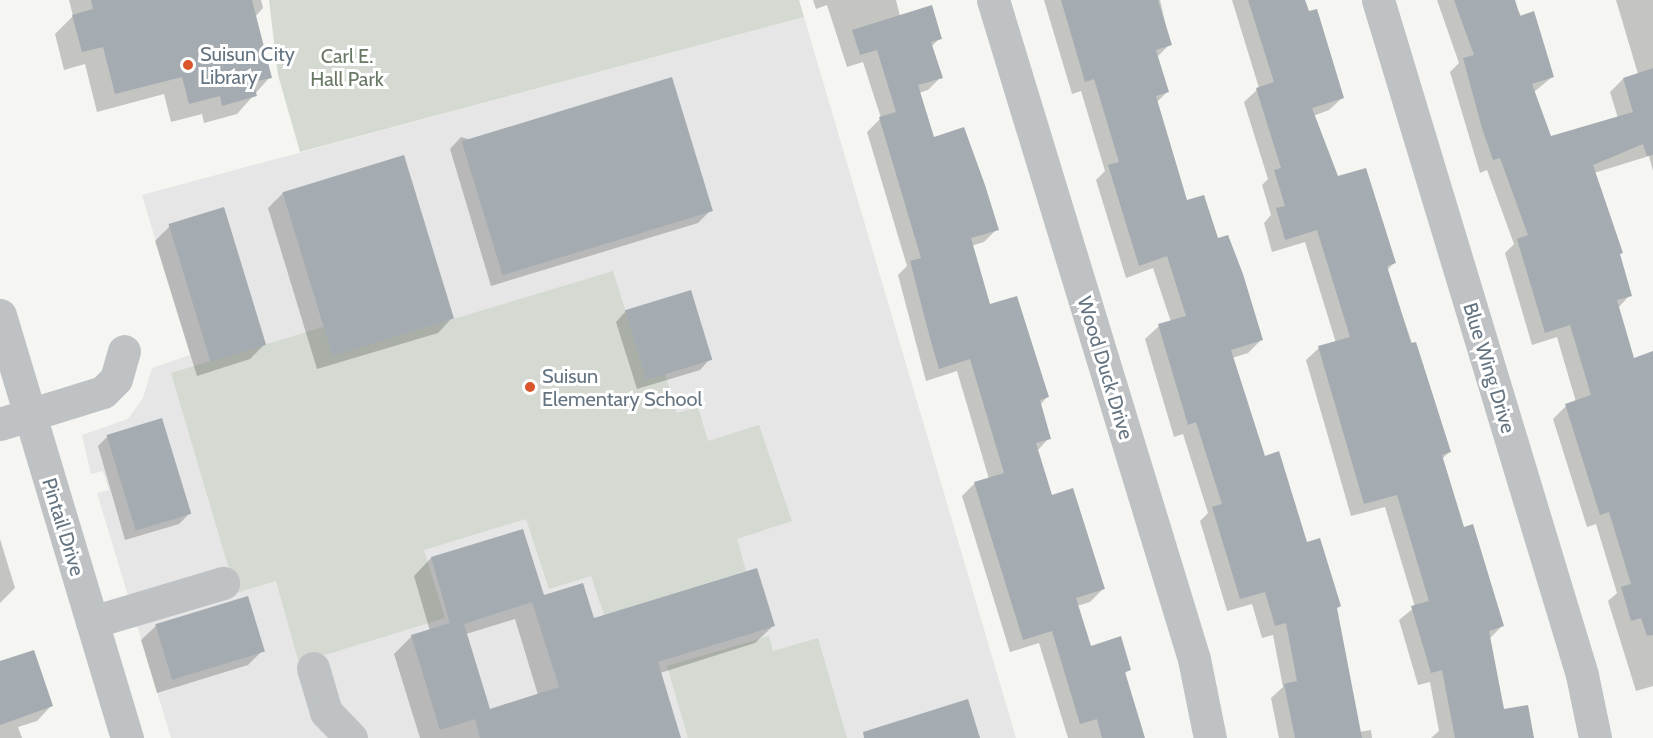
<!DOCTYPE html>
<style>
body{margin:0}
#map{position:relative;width:1653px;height:738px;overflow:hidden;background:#f5f5f1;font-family:Cabin,sans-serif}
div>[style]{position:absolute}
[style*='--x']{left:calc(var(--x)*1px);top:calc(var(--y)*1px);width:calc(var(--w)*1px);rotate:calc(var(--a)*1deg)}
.built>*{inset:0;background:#e5e6e5}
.green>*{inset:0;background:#d4dad1}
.shadow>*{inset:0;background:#0003}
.building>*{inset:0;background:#a4acb2;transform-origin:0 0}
.minor>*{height:33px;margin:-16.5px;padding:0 16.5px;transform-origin:16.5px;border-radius:16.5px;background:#bec2c5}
.dots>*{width:16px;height:16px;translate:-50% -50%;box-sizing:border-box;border:3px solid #fff;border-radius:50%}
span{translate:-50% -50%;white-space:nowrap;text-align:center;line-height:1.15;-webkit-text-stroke:6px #fff;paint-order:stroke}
.poi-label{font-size:20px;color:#657481}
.left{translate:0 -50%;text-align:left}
.park-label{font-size:20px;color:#687864}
.street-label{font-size:20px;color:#657481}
</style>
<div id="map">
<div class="built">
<div style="clip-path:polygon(804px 17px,1016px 738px,171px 738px,97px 493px,109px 490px,103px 471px,91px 474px,82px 435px,128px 419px,143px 398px,152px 368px,190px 355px,142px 195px)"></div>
</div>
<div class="green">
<div style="clip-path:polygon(269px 0,799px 0,804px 17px,300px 152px,278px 75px)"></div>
<div style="clip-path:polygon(613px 271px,647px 380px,665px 374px,677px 413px,698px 407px,708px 441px,759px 425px,792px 521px,737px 539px,746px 571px,604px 615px,591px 576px,549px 589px,526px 519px,424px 550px,445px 618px,299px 663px,276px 581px,236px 593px,171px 373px,323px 327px,387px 339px)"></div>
<div style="clip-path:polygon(769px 636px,773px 651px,818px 638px,847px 738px,688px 738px,667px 666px)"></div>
</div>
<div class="shadow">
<div style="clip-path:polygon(69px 0,261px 0,263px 8px,255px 17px,270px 77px,237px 114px,204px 123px,202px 114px,171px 122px,164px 94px,97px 112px,85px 64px,64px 70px,55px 34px,73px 16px)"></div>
<div style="clip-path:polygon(813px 0,896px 0,900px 16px,940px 38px,931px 47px,941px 77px,928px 90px,919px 93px,933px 139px,997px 229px,984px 242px,971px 246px,989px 306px,1047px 397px,1040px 405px,1049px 438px,1037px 451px,1051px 497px,1103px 589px,1090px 602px,1077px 606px,1090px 648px,1129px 670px,1124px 674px,1143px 738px,1068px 738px,1039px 643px,1010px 652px,962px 496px,975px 483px,989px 479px,957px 371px,926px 381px,898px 275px,907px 266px,867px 132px,881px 118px,863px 62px,847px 67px,827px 5px,816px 9px)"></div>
<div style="clip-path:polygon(1044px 0,1160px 0,1170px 44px,1157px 57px,1167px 92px,1156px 103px,1186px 202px,1217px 240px,1261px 340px,1248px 353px,1232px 358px,1264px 458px,1336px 609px,1359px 732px,1371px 730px,1372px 738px,1279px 738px,1271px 698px,1283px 687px,1273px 635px,1262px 638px,1252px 604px,1227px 611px,1200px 521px,1208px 513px,1183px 434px,1174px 437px,1145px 339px,1159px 326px,1171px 322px,1153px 268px,1126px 278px,1096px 180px,1105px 171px,1081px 91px,1072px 94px)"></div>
<div style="clip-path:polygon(1232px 0,1303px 0,1342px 98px,1329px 110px,1313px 116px,1337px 178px,1394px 263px,1387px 270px,1449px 452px,1442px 459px,1463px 529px,1502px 626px,1489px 639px,1493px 738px,1431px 738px,1439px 731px,1430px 682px,1418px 685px,1399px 620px,1415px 607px,1385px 507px,1351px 516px,1306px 360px,1319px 348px,1336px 343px,1305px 242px,1272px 252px,1264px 223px,1271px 215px,1262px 185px,1268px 179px,1244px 102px,1259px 88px)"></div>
<div style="clip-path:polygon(1437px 0,1513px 0,1552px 77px,1534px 92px,1550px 138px,1618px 118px,1610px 92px,1623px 79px,1638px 74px,1616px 0,1653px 0,1653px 171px,1649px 156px,1594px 173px,1630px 295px,1618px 308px,1633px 360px,1653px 359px,1653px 686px,1636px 691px,1608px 601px,1617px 593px,1596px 524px,1587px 527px,1553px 419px,1566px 406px,1576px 402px,1557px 337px,1532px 345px,1505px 253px,1514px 244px,1487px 170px,1480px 173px,1450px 72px,1459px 63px)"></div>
<div style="clip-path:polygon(461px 137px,710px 211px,698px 223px,491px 286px,450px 149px)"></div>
<div style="clip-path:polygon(283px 193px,452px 318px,438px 333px,317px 369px,268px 208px)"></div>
<div style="clip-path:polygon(170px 226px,265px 344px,250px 359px,197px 376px,155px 241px)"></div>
<div style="clip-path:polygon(626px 311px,710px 359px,700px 370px,637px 389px,616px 322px)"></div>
<div style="clip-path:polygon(108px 436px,189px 514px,179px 524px,125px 540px,98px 446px)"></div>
<div style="clip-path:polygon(0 539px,15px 588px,0 603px)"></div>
<div style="clip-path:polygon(evenodd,431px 558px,543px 597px,593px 620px,773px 626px,755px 643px,660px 673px,680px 738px,420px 738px,394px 654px,412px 636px,430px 631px,414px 576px,431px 558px,515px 619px,538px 695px,489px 710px,466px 634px,515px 619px)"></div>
<div style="clip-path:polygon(156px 626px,263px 650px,248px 665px,157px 693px,141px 640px)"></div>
<div style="clip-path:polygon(0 663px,51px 706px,37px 721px,18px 727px,22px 738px,0 738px)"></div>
</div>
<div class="building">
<div style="clip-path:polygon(91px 0,252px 0,272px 78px,253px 82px,257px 96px,222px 106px,220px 96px,189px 104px,182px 77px,115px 94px,103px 47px,82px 52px,72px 15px,93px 9px)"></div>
<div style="clip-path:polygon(1061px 0,1158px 0,1172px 45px,1156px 50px,1169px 92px,1156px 96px,1187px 200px,1204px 195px,1218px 238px,1228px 235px,1243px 274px,1263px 340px,1231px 350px,1265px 456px,1279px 451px,1307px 542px,1320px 538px,1341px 606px,1337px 608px,1362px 738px,1295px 738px,1284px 684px,1297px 681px,1286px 623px,1275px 626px,1265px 592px,1240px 599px,1212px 507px,1222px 504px,1196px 422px,1188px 425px,1158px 324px,1186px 316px,1167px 256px,1139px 266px,1108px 165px,1119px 162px,1094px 79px,1085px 82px)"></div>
<div style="clip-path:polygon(1248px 0,1305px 0,1309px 11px,1317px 9px,1344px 98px,1312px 108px,1338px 176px,1366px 168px,1396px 263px,1387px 266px,1411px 343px,1416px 342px,1451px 452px,1442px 455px,1464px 527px,1473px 524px,1504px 626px,1489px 631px,1504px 709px,1528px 705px,1534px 738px,1455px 738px,1442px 670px,1431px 673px,1411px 606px,1429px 601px,1397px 495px,1364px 504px,1318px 346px,1350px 337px,1317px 230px,1285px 240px,1276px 208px,1285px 206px,1274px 170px,1281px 168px,1256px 88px,1274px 82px)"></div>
<div style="clip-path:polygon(1454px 0,1515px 0,1520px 16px,1534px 11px,1554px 77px,1532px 84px,1551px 136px,1633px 112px,1623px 78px,1653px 68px,1653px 155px,1647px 156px,1643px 144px,1593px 165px,1623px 253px,1620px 254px,1632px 296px,1617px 300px,1634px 358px,1653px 351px,1653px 635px,1647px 636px,1641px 618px,1631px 621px,1621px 587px,1631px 584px,1609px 512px,1600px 515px,1565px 404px,1591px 395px,1570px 325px,1545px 333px,1517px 239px,1528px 235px,1500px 158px,1493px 160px,1482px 128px,1463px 58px,1474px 55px)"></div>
<div style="clip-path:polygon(932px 5px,942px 39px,931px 42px,943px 78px,918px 85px,934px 137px,964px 127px,985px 185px,999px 230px,971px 238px,990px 304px,1017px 296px,1049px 397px,1040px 400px,1051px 439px,1036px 443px,1052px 495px,1073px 488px,1105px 589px,1076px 598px,1091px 646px,1121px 636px,1131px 670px,1125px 672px,1145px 738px,1102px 738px,1097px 719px,1080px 724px,1052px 631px,1023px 640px,974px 482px,1004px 473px,970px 359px,939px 369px,930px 338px,910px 261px,921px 258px,879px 117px,896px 112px,877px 50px,860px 55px,852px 30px)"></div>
<div style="left:672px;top:77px;width:140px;height:220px;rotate:73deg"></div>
<div style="left:404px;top:155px;width:171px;height:127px;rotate:73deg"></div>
<div style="left:224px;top:207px;width:144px;height:58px;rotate:73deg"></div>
<div style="left:691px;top:290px;width:73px;height:69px;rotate:73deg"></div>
<div style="left:162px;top:418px;width:100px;height:58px;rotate:73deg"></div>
<div style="clip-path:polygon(evenodd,523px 529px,544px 595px,583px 583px,594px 618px,757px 568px,775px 626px,658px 662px,681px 738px,480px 738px,475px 719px,440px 730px,411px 635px,450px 623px,431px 557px,523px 529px,532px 602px,559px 687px,490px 709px,464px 624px,532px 602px)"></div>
<div style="left:248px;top:596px;width:58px;height:97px;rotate:73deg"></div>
<div style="clip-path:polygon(34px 650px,53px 706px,0 725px,0 661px)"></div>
<div style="clip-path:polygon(968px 699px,980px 738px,864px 738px,863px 732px)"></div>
</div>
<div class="minor">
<div style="--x:993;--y:0;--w:689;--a:73.04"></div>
<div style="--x:1194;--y:659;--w:81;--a:78.6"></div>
<div style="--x:1378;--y:0;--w:705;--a:73.18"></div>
<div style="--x:1582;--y:675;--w:64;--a:78.3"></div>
<div style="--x:0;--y:315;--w:442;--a:73.3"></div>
<div style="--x:0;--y:424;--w:108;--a:-17.3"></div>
<div style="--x:103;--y:392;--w:18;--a:-45"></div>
<div style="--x:116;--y:379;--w:29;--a:-74"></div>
<div style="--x:92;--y:622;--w:137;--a:-16.6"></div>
<div style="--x:313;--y:668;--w:46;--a:73.5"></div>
<div style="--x:326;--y:712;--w:36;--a:46"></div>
</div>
<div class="dots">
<div style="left:188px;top:65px;background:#da552c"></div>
<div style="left:530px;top:387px;background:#da552c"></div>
</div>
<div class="poi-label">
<span class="left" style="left:200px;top:66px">Suisun City<br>Library</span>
<span class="left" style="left:542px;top:388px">Suisun<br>Elementary School</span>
</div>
<div class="park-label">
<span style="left:347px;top:68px">Carl E.<br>Hall Park</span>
</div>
<div class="street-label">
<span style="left:1105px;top:368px;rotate:73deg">Wood Duck Drive</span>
<span style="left:1489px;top:368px;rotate:73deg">Blue Wing Drive</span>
<span style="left:63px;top:527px;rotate:73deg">Pintail Drive</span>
</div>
</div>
